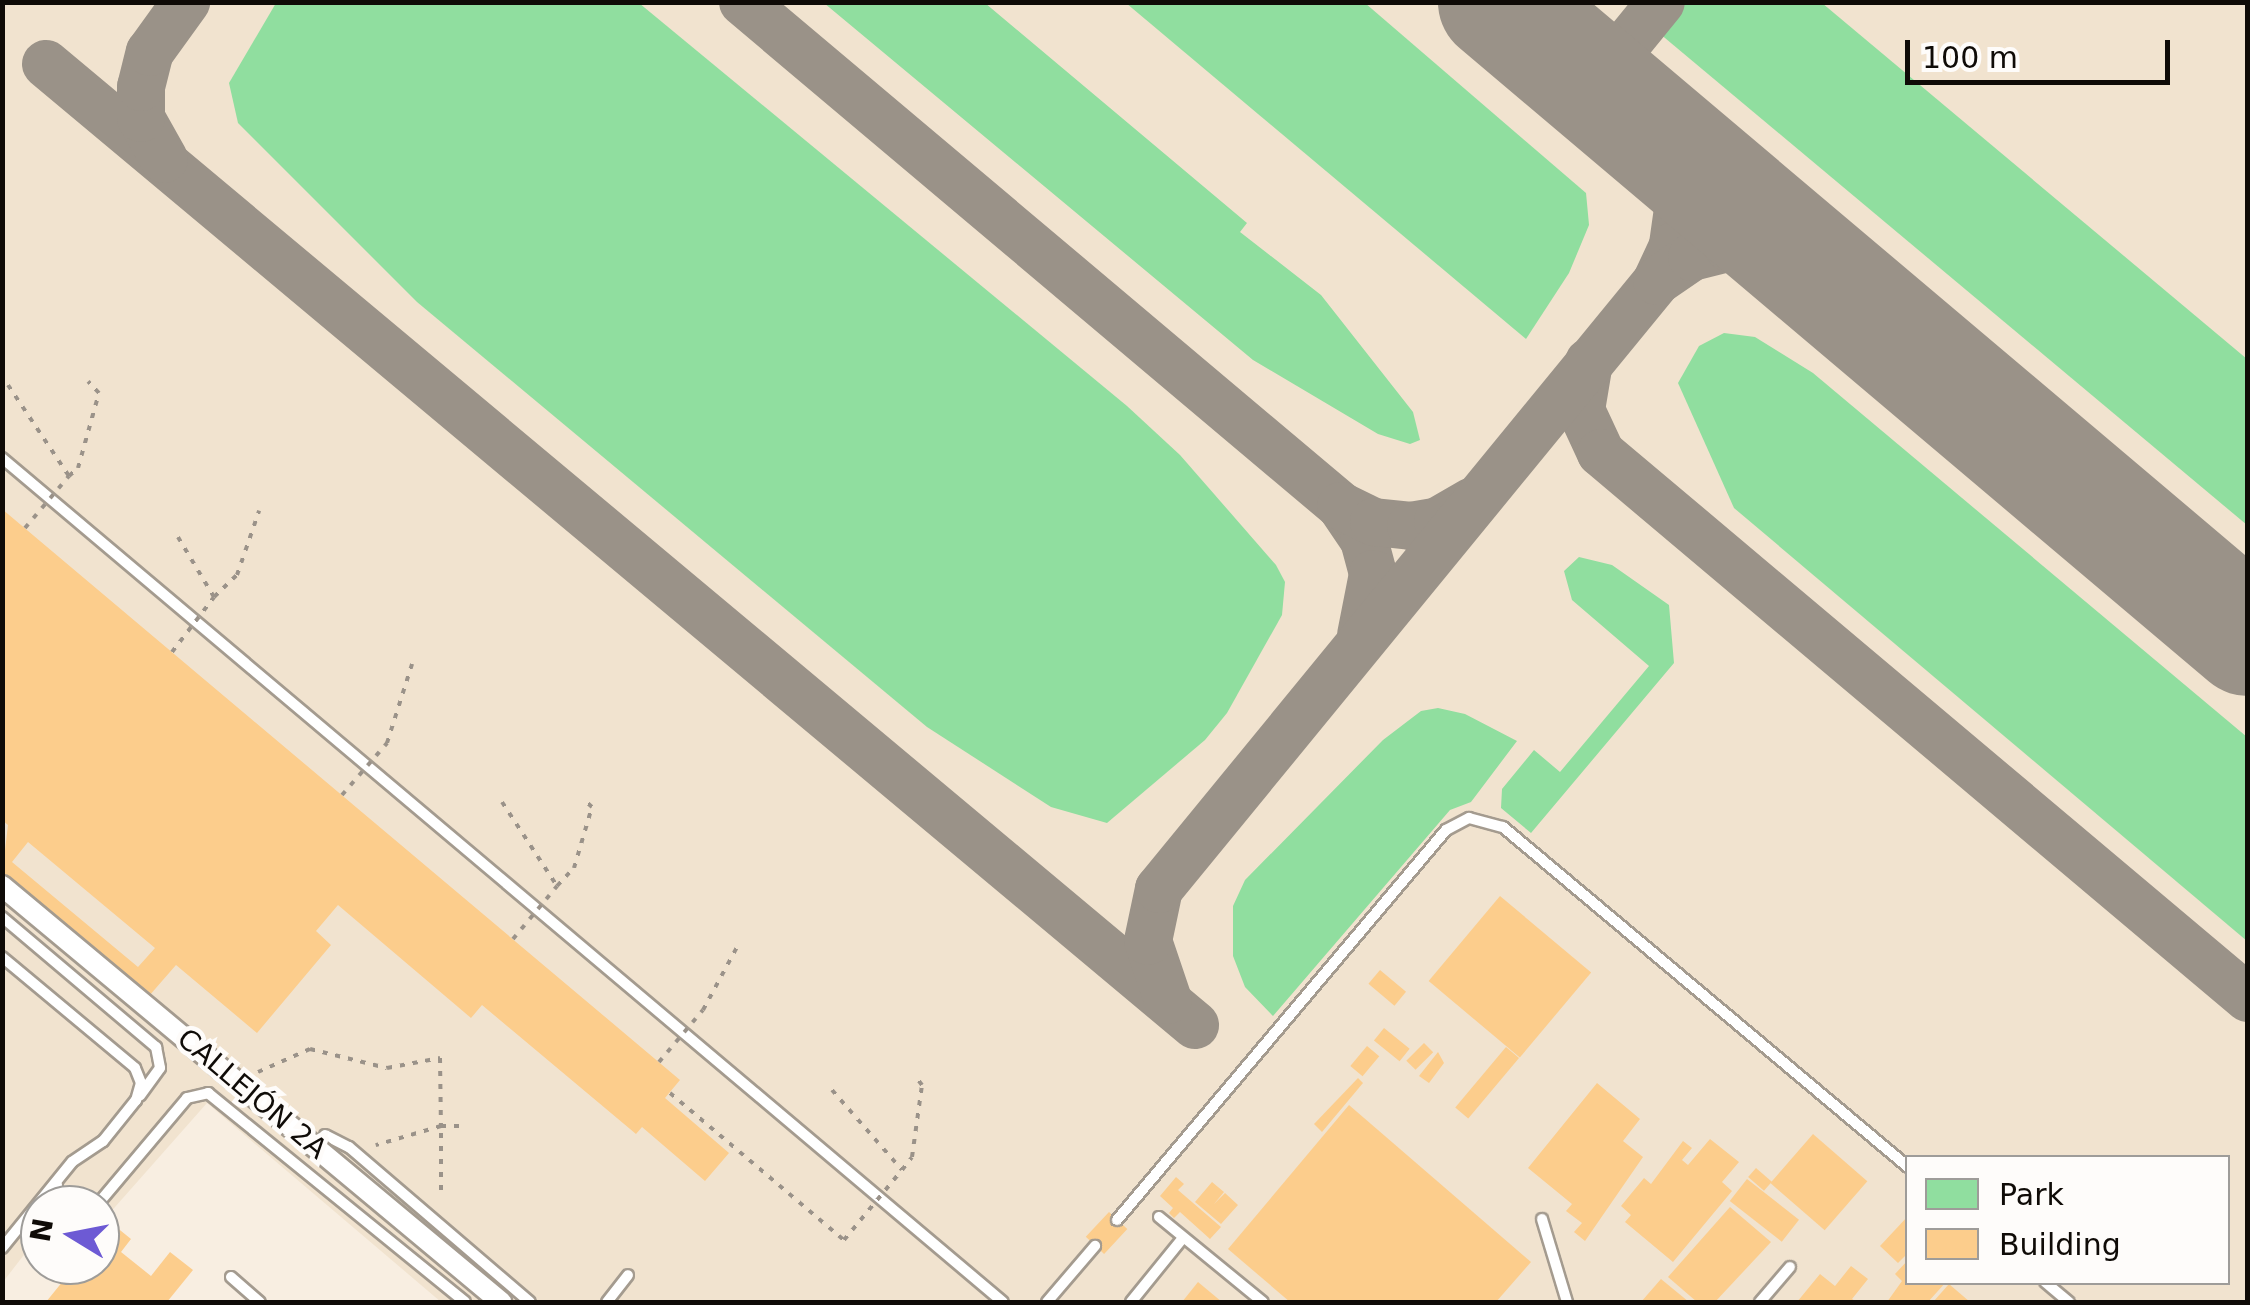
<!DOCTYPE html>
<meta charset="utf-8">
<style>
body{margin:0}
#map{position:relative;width:2250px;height:1305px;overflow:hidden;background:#f8eee1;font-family:"DejaVu Sans",sans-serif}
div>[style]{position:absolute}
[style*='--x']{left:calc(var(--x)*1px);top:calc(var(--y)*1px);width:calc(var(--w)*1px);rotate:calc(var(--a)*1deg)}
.built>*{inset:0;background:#f1e3cf}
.green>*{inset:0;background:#90de9f}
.taxiway>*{height:48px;margin:-24px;padding:0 24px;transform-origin:24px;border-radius:24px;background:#9a9288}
.runway>*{height:120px;margin:-60px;padding:0 60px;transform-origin:60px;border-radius:60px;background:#9a9288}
.building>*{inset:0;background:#fccd8c;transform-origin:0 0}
.path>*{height:4px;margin-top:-2px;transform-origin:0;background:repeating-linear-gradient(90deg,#9a9289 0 5px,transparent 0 13px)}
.roads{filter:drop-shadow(2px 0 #a49b8f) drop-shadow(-2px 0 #a49b8f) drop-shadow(0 2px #a49b8f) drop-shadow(0 -2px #a49b8f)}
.lane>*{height:10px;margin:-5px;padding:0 5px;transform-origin:5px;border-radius:5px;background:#fff}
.path-bridge>*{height:4px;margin-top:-2px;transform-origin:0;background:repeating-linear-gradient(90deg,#9a9289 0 5px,transparent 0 13px)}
.bridges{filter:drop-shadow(2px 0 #a49b8f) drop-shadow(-2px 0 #a49b8f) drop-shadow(0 2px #a49b8f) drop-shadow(0 -2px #a49b8f)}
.street-bridge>*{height:20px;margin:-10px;padding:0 10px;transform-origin:10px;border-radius:10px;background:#fff}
span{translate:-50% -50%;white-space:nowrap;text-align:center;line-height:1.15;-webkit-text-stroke:9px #fefcfa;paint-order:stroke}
.street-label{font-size:28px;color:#0f0b07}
.frame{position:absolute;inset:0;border:5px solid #0f0b07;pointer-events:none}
.legend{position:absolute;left:1905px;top:1155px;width:325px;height:130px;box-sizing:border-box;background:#fefcfa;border:2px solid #9e9c99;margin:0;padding:12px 18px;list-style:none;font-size:30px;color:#0f0b07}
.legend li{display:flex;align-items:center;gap:20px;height:50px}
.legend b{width:50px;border:2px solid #9e9c99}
.north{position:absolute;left:20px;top:1185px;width:100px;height:100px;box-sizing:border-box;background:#fefcfa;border:2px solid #9e9c99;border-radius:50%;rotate:280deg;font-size:28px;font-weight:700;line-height:40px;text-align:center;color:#0f0b07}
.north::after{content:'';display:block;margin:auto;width:35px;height:45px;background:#6d5ad4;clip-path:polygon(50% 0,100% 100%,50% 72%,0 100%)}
.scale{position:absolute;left:1905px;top:40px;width:265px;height:45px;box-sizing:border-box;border:5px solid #0f0b07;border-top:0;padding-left:12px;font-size:30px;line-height:35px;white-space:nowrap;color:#0f0b07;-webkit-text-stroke:8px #fefcfa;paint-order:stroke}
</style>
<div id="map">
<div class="built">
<div style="clip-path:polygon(evenodd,3px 3px,2247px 3px,2247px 1302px,441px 1302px,207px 1103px,100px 1224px,100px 1205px,40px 1205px,40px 1234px,3px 1282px,3px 3px,1908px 1158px,2228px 1158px,2228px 1282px,1908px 1282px,1908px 1158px)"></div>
</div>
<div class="green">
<div style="clip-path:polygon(1675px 2px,1822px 3px,2247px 359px,2247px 525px,1659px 33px)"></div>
<div style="clip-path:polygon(276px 3px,639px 3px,1127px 406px,1180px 455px,1276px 565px,1285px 582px,1282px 615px,1227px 713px,1205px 740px,1107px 823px,1051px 807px,927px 727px,417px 302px,238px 123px,229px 83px)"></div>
<div style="clip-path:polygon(824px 3px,985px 3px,1247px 223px,1240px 232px,1321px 295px,1413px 412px,1420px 440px,1410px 444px,1378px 434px,1253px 360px)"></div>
<div style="clip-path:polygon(1126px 3px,1365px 3px,1586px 193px,1589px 225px,1569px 273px,1526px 339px)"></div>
<div style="clip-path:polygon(1724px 333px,1755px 337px,1813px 373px,2247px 737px,2247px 941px,1734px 508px,1678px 383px,1699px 346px)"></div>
<div style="clip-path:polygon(1579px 557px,1612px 565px,1669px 605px,1674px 663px,1531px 833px,1501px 808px,1502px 789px,1534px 750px,1560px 772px,1649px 666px,1572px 600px,1564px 571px)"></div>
<div style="clip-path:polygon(1438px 708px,1465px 714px,1517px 741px,1471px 802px,1450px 810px,1273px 1016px,1245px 987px,1233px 956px,1233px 906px,1245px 880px,1383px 740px,1421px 711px)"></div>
</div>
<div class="taxiway">
<div style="--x:743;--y:2;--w:782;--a:40.12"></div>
<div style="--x:1341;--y:506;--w:41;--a:55.9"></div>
<div style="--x:1364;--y:540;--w:35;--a:75"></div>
<div style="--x:1373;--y:574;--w:62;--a:101.1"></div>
<div style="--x:46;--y:64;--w:1498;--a:39.91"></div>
<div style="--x:1595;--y:83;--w:104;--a:-50.8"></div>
<div style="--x:1649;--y:128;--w:31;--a:59"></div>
<div style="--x:1665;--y:155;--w:56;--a:76.5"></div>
<div style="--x:1678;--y:209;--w:37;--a:98"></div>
<div style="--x:1673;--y:246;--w:38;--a:115"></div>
<div style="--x:164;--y:159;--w:47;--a:-119.3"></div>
<div style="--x:141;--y:118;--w:31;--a:-90"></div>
<div style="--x:141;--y:87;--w:36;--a:-76"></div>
<div style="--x:150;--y:52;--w:62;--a:-54.2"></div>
<div style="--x:1589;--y:362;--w:49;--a:99.5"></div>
<div style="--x:1581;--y:410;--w:47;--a:65.1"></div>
<div style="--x:1601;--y:453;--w:846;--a:40.11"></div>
<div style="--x:1341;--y:506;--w:37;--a:26"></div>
<div style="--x:1374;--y:522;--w:37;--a:6"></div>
<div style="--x:1411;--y:526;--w:27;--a:-10"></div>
<div style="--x:1438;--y:521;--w:39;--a:-30"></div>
<div style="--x:1168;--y:1000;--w:62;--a:-108.7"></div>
<div style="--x:1148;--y:941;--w:53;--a:-78.1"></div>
<div style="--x:1159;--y:889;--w:786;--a:-50.68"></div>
<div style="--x:1657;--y:281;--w:42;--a:-34.4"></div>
<div style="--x:1692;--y:257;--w:38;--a:-14"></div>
<div style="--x:1729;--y:248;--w:42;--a:2.7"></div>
<div style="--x:1771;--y:250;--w:41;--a:19.7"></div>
</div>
<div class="runway">
<div style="--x:1498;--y:2;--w:982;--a:40.21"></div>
</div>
<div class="building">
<div style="clip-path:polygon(evenodd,2px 509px,680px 1080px,665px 1098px,729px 1153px,705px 1181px,642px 1127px,636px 1134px,482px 1005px,471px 1018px,338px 905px,316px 931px,331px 945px,257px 1033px,176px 965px,149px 996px,2px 875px,8px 825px,2px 820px,2px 509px,28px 842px,155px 948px,138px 967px,12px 862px,28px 842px)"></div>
<div style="left:1500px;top:896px;width:119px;height:111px;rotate:40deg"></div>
<div style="left:1380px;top:970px;width:34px;height:18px;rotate:40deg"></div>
<div style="left:1384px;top:1028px;width:33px;height:16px;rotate:39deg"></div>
<div style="left:1424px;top:1043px;width:13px;height:25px;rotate:45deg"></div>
<div style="left:1367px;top:1046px;width:16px;height:26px;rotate:40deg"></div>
<div style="left:1506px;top:1047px;width:17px;height:79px;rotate:40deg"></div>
<div style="clip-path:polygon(1438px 1052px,1444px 1063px,1429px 1083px,1419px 1076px)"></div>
<div style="clip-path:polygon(1358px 1078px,1363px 1083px,1322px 1132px,1314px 1124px)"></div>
<div style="clip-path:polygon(1597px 1083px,1640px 1119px,1623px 1141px,1643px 1157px,1585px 1241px,1574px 1232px,1582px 1223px,1566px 1211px,1572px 1204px,1528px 1168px)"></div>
<div style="clip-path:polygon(1349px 1105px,1531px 1262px,1496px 1302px,1290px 1302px,1228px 1249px)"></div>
<div style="left:1813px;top:1134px;width:72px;height:65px;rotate:41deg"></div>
<div style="clip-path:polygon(1710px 1139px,1739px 1162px,1722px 1182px,1732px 1191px,1673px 1262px,1625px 1222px,1631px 1215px,1621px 1206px,1644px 1178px,1651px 1184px,1683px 1141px,1692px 1148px,1682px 1160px,1688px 1165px)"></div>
<div style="left:1756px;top:1168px;width:21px;height:12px;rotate:41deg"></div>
<div style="clip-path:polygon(1176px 1177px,1184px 1184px,1178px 1190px,1221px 1227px,1210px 1239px,1180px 1212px,1174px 1218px,1169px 1213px,1173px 1208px,1160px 1196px)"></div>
<div style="left:1747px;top:1179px;width:66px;height:28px;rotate:38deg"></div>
<div style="clip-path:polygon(1212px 1182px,1224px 1192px,1214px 1204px,1225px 1193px,1238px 1205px,1221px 1224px,1195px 1202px)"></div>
<div style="clip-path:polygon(1730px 1207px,1771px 1242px,1715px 1302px,1697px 1302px,1668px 1277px)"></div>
<div style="left:1109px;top:1212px;width:25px;height:34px;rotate:43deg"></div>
<div style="clip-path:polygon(1908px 1216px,1908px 1253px,1898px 1263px,1880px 1246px)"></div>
<div style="clip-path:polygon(110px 1222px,131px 1239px,121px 1252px,151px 1276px,170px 1252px,193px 1270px,167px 1302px,46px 1302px,76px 1265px,100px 1265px,100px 1234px)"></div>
<div style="clip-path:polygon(1908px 1260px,1908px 1282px,1946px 1282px,1928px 1302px,1887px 1302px,1902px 1281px,1895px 1274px)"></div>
<div style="clip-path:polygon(1851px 1266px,1868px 1279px,1852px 1299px,1857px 1302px,1797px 1302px,1820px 1274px,1835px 1286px)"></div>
<div style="clip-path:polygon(1661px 1279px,1689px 1302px,1641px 1302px)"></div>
<div style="clip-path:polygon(1198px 1282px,1222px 1302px,1182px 1302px)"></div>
<div style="clip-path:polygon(1949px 1284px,1970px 1302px,1933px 1302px)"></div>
</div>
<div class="path">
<div style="--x:8;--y:385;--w:110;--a:56.2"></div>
<div style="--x:69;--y:476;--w:12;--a:-42"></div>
<div style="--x:78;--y:468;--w:78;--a:-74.4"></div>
<div style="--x:99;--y:393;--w:16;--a:-133"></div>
<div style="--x:214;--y:597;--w:32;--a:-44"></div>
<div style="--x:237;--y:575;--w:68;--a:-71"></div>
<div style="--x:387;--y:743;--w:83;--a:-72.4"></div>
<div style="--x:502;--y:802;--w:100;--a:56.8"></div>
<div style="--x:557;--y:886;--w:25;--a:-47"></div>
<div style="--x:574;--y:868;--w:64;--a:-73.6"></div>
<div style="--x:592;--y:807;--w:12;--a:-138"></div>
<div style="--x:703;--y:1010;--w:72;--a:-61.6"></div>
<div style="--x:258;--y:1072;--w:57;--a:-23.9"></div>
<div style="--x:310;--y:1049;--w:79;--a:13.9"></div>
<div style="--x:387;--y:1068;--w:54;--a:-10.7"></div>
<div style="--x:440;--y:1058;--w:68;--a:89.2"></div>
<div style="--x:441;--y:1126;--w:68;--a:163.7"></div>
<div style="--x:832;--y:1090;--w:106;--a:48.8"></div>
<div style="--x:902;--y:1170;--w:16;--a:-52"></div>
<div style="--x:912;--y:1157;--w:73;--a:-82.1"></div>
<div style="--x:922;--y:1085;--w:11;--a:-128"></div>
<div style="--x:441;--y:1190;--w:64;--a:-90"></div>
<div style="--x:441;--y:1126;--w:26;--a:0"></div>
</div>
<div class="roads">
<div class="lane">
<div style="--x:2;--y:458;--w:1309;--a:40.14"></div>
<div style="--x:2;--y:917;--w:202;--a:40.2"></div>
<div style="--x:156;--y:1047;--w:21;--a:79"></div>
<div style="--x:160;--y:1068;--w:34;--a:126"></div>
<div style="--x:2;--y:957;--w:173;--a:39.8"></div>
<div style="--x:135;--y:1068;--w:16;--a:68"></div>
<div style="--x:141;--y:1083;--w:18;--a:106"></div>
<div style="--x:136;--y:1100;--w:53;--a:128.8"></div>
<div style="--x:103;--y:1141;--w:37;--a:146"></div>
<div style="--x:72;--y:1162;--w:111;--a:129.1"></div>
<div style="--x:325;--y:1135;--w:27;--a:27"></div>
<div style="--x:349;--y:1147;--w:238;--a:40.6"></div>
<div style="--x:57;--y:1185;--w:20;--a:90"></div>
<div style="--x:97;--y:1205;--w:140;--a:-49.9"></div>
<div style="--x:187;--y:1098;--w:22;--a:-13"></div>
<div style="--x:208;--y:1093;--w:331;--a:39.1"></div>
<div style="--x:1159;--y:1217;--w:134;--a:39.3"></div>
<div style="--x:1542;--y:1219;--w:87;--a:73.2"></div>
<div style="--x:1117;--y:1220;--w:510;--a:-49.85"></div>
<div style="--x:1446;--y:830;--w:26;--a:-28"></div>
<div style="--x:1469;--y:818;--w:35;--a:15"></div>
<div style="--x:1503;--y:827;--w:529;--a:40.01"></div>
<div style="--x:231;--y:1277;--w:38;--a:41"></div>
<div style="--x:2045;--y:1282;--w:31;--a:40"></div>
<div style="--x:607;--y:1302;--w:34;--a:-52"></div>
<div style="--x:1047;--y:1302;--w:74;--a:-49.4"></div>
<div style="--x:1131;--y:1302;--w:81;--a:-51"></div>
<div style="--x:1760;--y:1302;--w:46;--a:-49.4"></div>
</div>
</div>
<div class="path-bridge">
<div style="--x:25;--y:528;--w:68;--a:-49.8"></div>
<div style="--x:172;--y:652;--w:69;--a:-52.6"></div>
<div style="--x:214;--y:597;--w:70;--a:-121"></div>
<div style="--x:342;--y:795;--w:69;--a:-49.1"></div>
<div style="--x:513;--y:939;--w:69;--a:-50.3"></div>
<div style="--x:659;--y:1062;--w:68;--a:-49.8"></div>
<div style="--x:670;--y:1093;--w:228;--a:40.2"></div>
<div style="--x:844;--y:1240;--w:91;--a:-50.4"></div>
</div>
<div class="bridges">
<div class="street-bridge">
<div style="--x:2;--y:886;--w:650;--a:39.82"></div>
</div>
</div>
<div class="street-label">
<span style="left:252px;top:1094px;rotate:40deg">CALLEJÓN 2A</span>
</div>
<div class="frame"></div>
<ul class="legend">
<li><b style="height:28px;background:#90de9f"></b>Park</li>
<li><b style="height:28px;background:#fccd8c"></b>Building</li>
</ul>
<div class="north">N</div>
<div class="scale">100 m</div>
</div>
